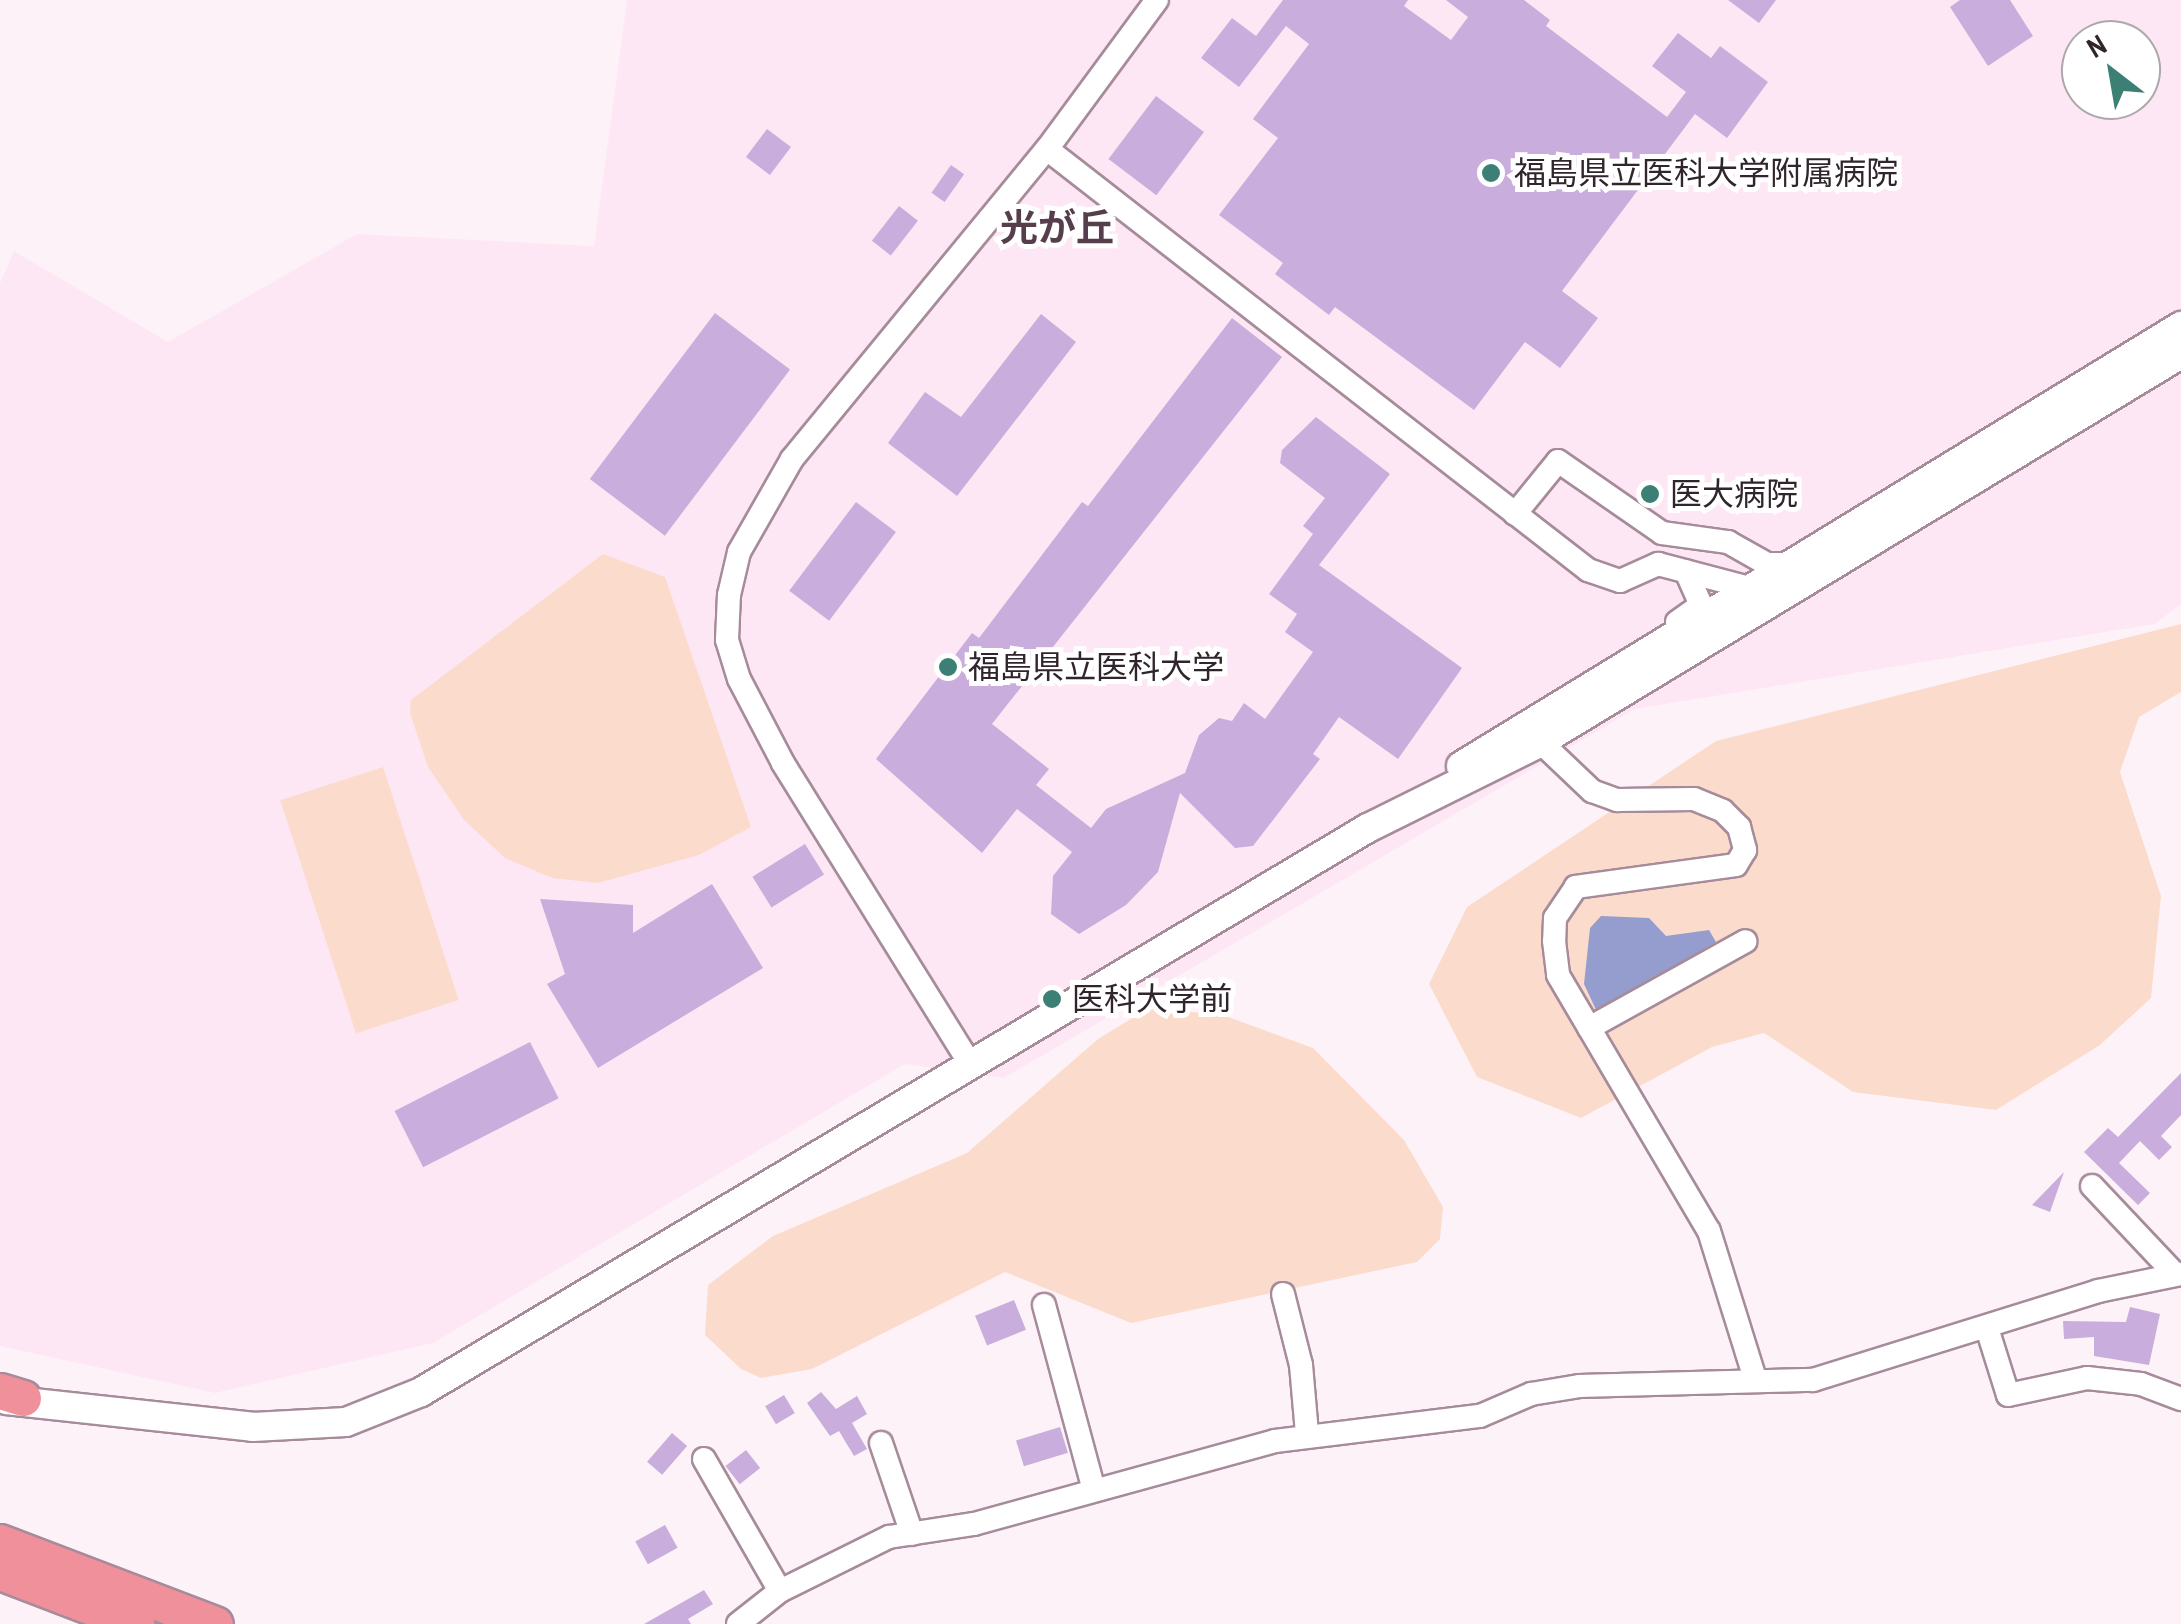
<!DOCTYPE html>
<meta charset="utf-8">
<style>
body{margin:0}
#map{position:relative;width:2181px;height:1624px;overflow:hidden;background:#fef2f9;font-family:"Archivo Narrow","Noto Sans JP",sans-serif}
div>[style]{position:absolute}
[style*='--x']{left:calc(var(--x)*1px);top:calc(var(--y)*1px);width:calc(var(--w)*1px);rotate:calc(var(--a)*1deg)}
.built>*{inset:0;background:#fee7f4}
.green>*{inset:0;background:#fbdccc;transform-origin:0 0}
.water>*{inset:0;background:#959cce}
.building>*{inset:0;background:#c9addd;transform-origin:0 0}
.roads{filter:drop-shadow(2px 0 #a68b9b) drop-shadow(-2px 0 #a68b9b) drop-shadow(0 2px #a68b9b) drop-shadow(0 -2px #a68b9b)}
.minor>*{height:22px;margin:-11px;padding:0 11px;transform-origin:11px;border-radius:11px;background:#fff}
.tertiary>*{height:28px;margin:-14px;padding:0 14px;transform-origin:14px;border-radius:14px;background:#fff}
.trunk>*{height:35px;margin:-17.5px;padding:0 17.5px;transform-origin:17.5px;border-radius:17.5px;background:#ef909a}
.dots>*{width:28px;height:28px;translate:-50% -50%;box-sizing:border-box;border:5px solid #fff;border-radius:50%}
span{translate:-50% -50%;white-space:nowrap;text-align:center;line-height:1.15;-webkit-text-stroke:10px #fff;paint-order:stroke}
.poi-label{font-size:32px;color:#30252c}
.left{translate:0 -50%;text-align:left}
.quarter-label{font-size:38px;color:#563e4c;font-weight:700}
.north{position:absolute;left:2061px;top:20px;width:100px;height:100px;box-sizing:border-box;background:#fff;border:2px solid #aca8ab;border-radius:50%;rotate:329deg;font-size:28px;font-weight:700;line-height:40px;text-align:center;color:#30252c}
.north::after{content:'';display:block;margin:auto;width:35px;height:45px;background:#3c8075;clip-path:polygon(50% 0,100% 100%,50% 72%,0 100%)}
</style>
<div id="map">
<div class="built">
<div style="clip-path:polygon(evenodd,627px 0,2181px 0,2181px 604px,2155px 624px,1635px 709px,1004px 1078px,905px 1064px,433px 1343px,215px 1393px,0 1346px,0 283px,14px 251px,168px 342px,357px 234px,594px 246px,627px 0,2081px 40px,2141px 40px,2141px 100px,2081px 100px,2081px 40px)"></div>
</div>
<div class="green">
<div style="clip-path:polygon(603px 554px,665px 577px,751px 827px,699px 855px,598px 883px,552px 878px,505px 858px,464px 820px,428px 767px,410px 713px,411px 700px)"></div>
<div style="clip-path:polygon(2181px 624px,2181px 692px,2139px 717px,2120px 772px,2161px 896px,2151px 998px,2100px 1045px,1996px 1110px,1853px 1092px,1764px 1033px,1712px 1047px,1581px 1118px,1477px 1077px,1429px 984px,1467px 907px,1716px 741px)"></div>
<div style="left:383px;top:767px;width:245px;height:108px;rotate:72deg"></div>
<div style="clip-path:polygon(1149px 1008px,1223px 1015px,1313px 1048px,1404px 1140px,1443px 1207px,1440px 1239px,1417px 1262px,1131px 1323px,1005px 1272px,812px 1369px,761px 1378px,741px 1369px,705px 1335px,708px 1285px,773px 1236px,967px 1153px,1098px 1039px)"></div>
</div>
<div class="water">
<div style="clip-path:polygon(1601px 916px,1649px 918px,1666px 936px,1709px 930px,1716px 942px,1597px 1012px,1584px 984px,1590px 928px)"></div>
</div>
<div class="building">
<div style="clip-path:polygon(1283px 0,1408px 0,1404px 6px,1451px 40px,1468px 17px,1446px 0,1524px 0,1550px 20px,1546px 26px,1667px 117px,1686px 92px,1652px 66px,1678px 33px,1711px 58px,1720px 46px,1768px 82px,1727px 138px,1695px 114px,1562px 291px,1598px 318px,1560px 368px,1525px 342px,1474px 410px,1335px 307px,1329px 315px,1275px 274px,1283px 263px,1219px 215px,1278px 138px,1253px 119px,1309px 44px,1286px 26px,1239px 87px,1201px 58px,1232px 18px,1256px 36px)"></div>
<div style="clip-path:polygon(1728px 0,1776px 0,1759px 23px)"></div>
<div style="clip-path:polygon(1960px 0,2010px 0,2033px 36px,1988px 66px,1950px 7px)"></div>
<div style="left:1156px;top:96px;width:60px;height:79px;rotate:37deg"></div>
<div style="left:767px;top:129px;width:30px;height:35px;rotate:37deg"></div>
<div style="left:951px;top:165px;width:16px;height:34px;rotate:35deg"></div>
<div style="left:899px;top:206px;width:24px;height:44px;rotate:38deg"></div>
<div style="left:715px;top:313px;width:94px;height:208px;rotate:37deg"></div>
<div style="clip-path:polygon(1041px 314px,1076px 342px,957px 496px,888px 443px,925px 392px,961px 417px)"></div>
<div style="clip-path:polygon(1232px 318px,1282px 357px,992px 724px,1049px 769px,1036px 785px,1091px 828px,1106px 809px,1185px 773px,1199px 735px,1219px 718px,1232px 721px,1244px 703px,1265px 719px,1313px 652px,1285px 632px,1297px 614px,1269px 594px,1313px 534px,1303px 526px,1325px 498px,1280px 463px,1282px 450px,1316px 417px,1390px 474px,1319px 565px,1462px 668px,1398px 759px,1339px 717px,1313px 754px,1320px 759px,1253px 846px,1235px 848px,1180px 793px,1158px 872px,1126px 905px,1079px 934px,1051px 914px,1053px 876px,1072px 852px,1017px 809px,982px 853px,876px 759px,972px 633px,979px 638px,1082px 502px,1088px 506px)"></div>
<div style="left:856px;top:502px;width:50px;height:111px;rotate:37deg"></div>
<div style="left:805px;top:844px;width:36px;height:62px;rotate:58deg"></div>
<div style="clip-path:polygon(712px 884px,763px 968px,598px 1068px,547px 984px,565px 974px,540px 899px,633px 905px,633px 933px)"></div>
<div style="left:530px;top:1042px;width:63px;height:152px;rotate:63deg"></div>
<div style="clip-path:polygon(2181px 1073px,2181px 1115px,2161px 1136px,2172px 1147px,2159px 1160px,2140px 1141px,2119px 1163px,2150px 1193px,2138px 1205px,2084px 1152px,2108px 1128px,2118px 1137px)"></div>
<div style="clip-path:polygon(2064px 1172px,2050px 1212px,2032px 1205px)"></div>
<div style="left:1014px;top:1300px;width:32px;height:42px;rotate:68deg"></div>
<div style="clip-path:polygon(2130px 1307px,2160px 1314px,2149px 1365px,2094px 1356px,2094px 1337px,2064px 1339px,2063px 1321px,2126px 1322px)"></div>
<div style="clip-path:polygon(821px 1392px,836px 1409px,857px 1396px,867px 1414px,852px 1423px,867px 1449px,854px 1456px,839px 1431px,830px 1436px,807px 1403px)"></div>
<div style="left:784px;top:1395px;width:21px;height:22px;rotate:59deg"></div>
<div style="left:1060px;top:1427px;width:27px;height:46px;rotate:73deg"></div>
<div style="left:672px;top:1433px;width:20px;height:38px;rotate:41deg"></div>
<div style="left:746px;top:1450px;width:23px;height:26px;rotate:52deg"></div>
<div style="left:665px;top:1525px;width:26px;height:34px;rotate:61deg"></div>
<div style="clip-path:polygon(704px 1590px,713px 1604px,688px 1619px,691px 1624px,644px 1624px)"></div>
</div>
<div class="roads">
<div class="minor">
<div style="--x:1047;--y:149;--w:686;--a:37.89"></div>
<div style="--x:1588;--y:570;--w:34;--a:19"></div>
<div style="--x:1620;--y:581;--w:42;--a:-24.1"></div>
<div style="--x:1658;--y:564;--w:102;--a:14.7"></div>
<div style="--x:1515;--y:514;--w:68;--a:-50.9"></div>
<div style="--x:1558;--y:461;--w:126;--a:34.7"></div>
<div style="--x:1662;--y:533;--w:67;--a:7.8"></div>
<div style="--x:1728;--y:542;--w:45;--a:29.4"></div>
<div style="--x:1767;--y:564;--w:18;--a:0"></div>
<div style="--x:1677;--y:622;--w:29;--a:-35"></div>
<div style="--x:1701;--y:605;--w:37;--a:-114"></div>
<div style="--x:1530;--y:732;--w:86;--a:43.6"></div>
<div style="--x:1592;--y:791;--w:27;--a:20"></div>
<div style="--x:1617;--y:800;--w:77;--a:-0.7"></div>
<div style="--x:1694;--y:799;--w:31;--a:22"></div>
<div style="--x:1723;--y:811;--w:23;--a:45"></div>
<div style="--x:1739;--y:827;--w:24;--a:75"></div>
<div style="--x:1745;--y:850;--w:17;--a:121"></div>
<div style="--x:1736;--y:865;--w:162;--a:172.2"></div>
<div style="--x:1576;--y:887;--w:37;--a:124"></div>
<div style="--x:1555;--y:918;--w:23;--a:92"></div>
<div style="--x:1554;--y:941;--w:34;--a:83"></div>
<div style="--x:1558;--y:975;--w:297;--a:59.5"></div>
<div style="--x:1709;--y:1231;--w:155;--a:72.7"></div>
<div style="--x:1589;--y:1028;--w:179;--a:-29"></div>
<div style="--x:969;--y:1062;--w:352;--a:-121.9"></div>
<div style="--x:783;--y:763;--w:95;--a:-117.6"></div>
<div style="--x:739;--y:679;--w:41;--a:-107.1"></div>
<div style="--x:727;--y:640;--w:45;--a:-87.5"></div>
<div style="--x:729;--y:595;--w:44;--a:-76.9"></div>
<div style="--x:739;--y:552;--w:107;--a:-60.3"></div>
<div style="--x:792;--y:459;--w:401;--a:-50.6"></div>
<div style="--x:1047;--y:149;--w:185;--a:-53.6"></div>
<div style="--x:2092;--y:1186;--w:121;--a:46.7"></div>
<div style="--x:1283;--y:1294;--w:73;--a:75.8"></div>
<div style="--x:1301;--y:1365;--w:69;--a:85"></div>
<div style="--x:1044;--y:1305;--w:188;--a:74.9"></div>
<div style="--x:1987;--y:1328;--w:70;--a:72.6"></div>
<div style="--x:2008;--y:1395;--w:81;--a:-12.1"></div>
<div style="--x:2087;--y:1378;--w:54;--a:6.3"></div>
<div style="--x:2141;--y:1384;--w:43;--a:20.6"></div>
<div style="--x:881;--y:1443;--w:96;--a:71.2"></div>
<div style="--x:704;--y:1459;--w:152;--a:60.1"></div>
<div style="--x:738;--y:1624;--w:53;--a:-38.2"></div>
<div style="--x:780;--y:1591;--w:122;--a:-26.4"></div>
<div style="--x:889;--y:1537;--w:86;--a:-8.7"></div>
<div style="--x:974;--y:1524;--w:312;--a:-15.4"></div>
<div style="--x:1275;--y:1441;--w:207;--a:-7"></div>
<div style="--x:1480;--y:1416;--w:56;--a:-23.3"></div>
<div style="--x:1531;--y:1394;--w:50;--a:-9.3"></div>
<div style="--x:1580;--y:1386;--w:233;--a:-1.5"></div>
<div style="--x:1813;--y:1380;--w:299;--a:-17.3"></div>
<div style="--x:2098;--y:1291;--w:85;--a:-11.6"></div>
</div>
<div class="tertiary">
<div style="--x:1461;--y:766;--w:844;--a:-31.43"></div>
<div style="--x:6;--y:1400;--w:248;--a:6.2"></div>
<div style="--x:253;--y:1427;--w:93;--a:-3.1"></div>
<div style="--x:346;--y:1422;--w:81;--a:-21.8"></div>
<div style="--x:421;--y:1392;--w:1102;--a:-30.78"></div>
<div style="--x:1368;--y:828;--w:189;--a:-26.4"></div>
<div style="--x:1537;--y:744;--w:753;--a:-31.2"></div>
</div>
<div class="trunk">
<div style="--x:0;--y:1391;--w:24;--a:17"></div>
<div style="--x:0;--y:1542;--w:230;--a:20.9"></div>
<div style="--x:0;--y:1572;--w:146;--a:20.9"></div>
</div>
</div>
<div class="dots">
<div style="left:1491px;top:173px;background:#3c8075"></div>
<div style="left:1650px;top:494px;background:#3c8075"></div>
<div style="left:948px;top:667px;background:#3c8075"></div>
<div style="left:1052px;top:999px;background:#3c8075"></div>
</div>
<div class="poi-label">
<span class="left" style="left:1514px;top:173px">福島県立医科大学附属病院</span>
<span class="left" style="left:1670px;top:494px">医大病院</span>
<span class="left" style="left:968px;top:667px">福島県立医科大学</span>
<span class="left" style="left:1072px;top:999px">医科大学前</span>
</div>
<div class="quarter-label">
<span style="left:1057px;top:228px">光が丘</span>
</div>
<div class="north">N</div>
</div>
